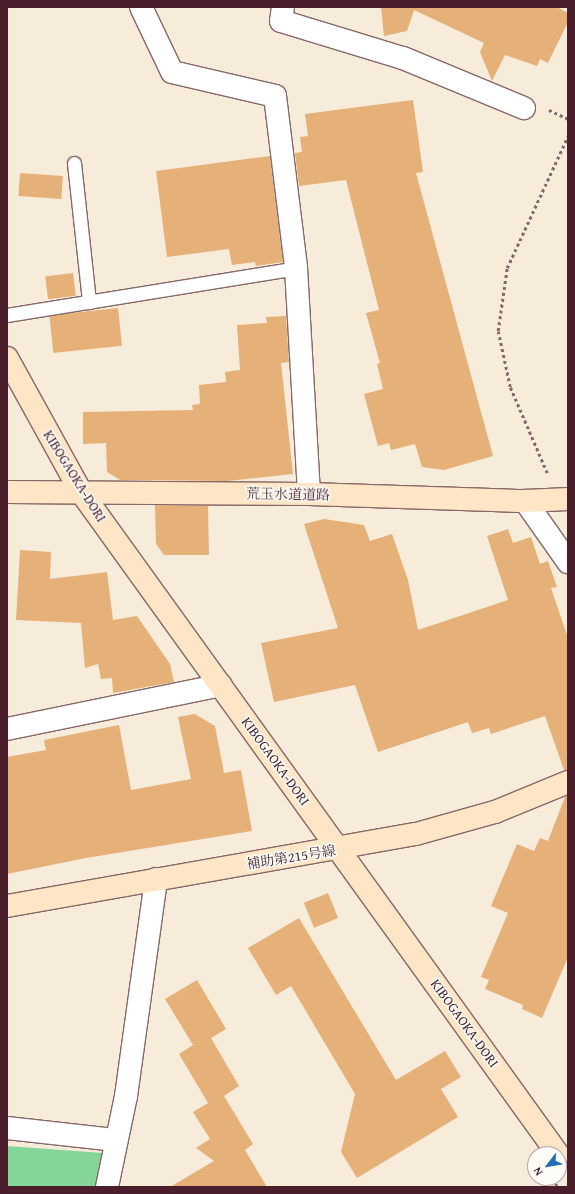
<!DOCTYPE html>
<meta charset="utf-8">
<style>
body{margin:0}
#map{position:relative;width:575px;height:1194px;overflow:hidden;background:#f7ecda;font-family:"Gentium Book Plus","Noto Serif JP",serif}
div>[style]{position:absolute}
[style*='--x']{left:calc(var(--x)*1px);top:calc(var(--y)*1px);width:calc(var(--w)*1px);rotate:calc(var(--a)*1deg)}
.green>*{inset:0;background:#84d698}
.building>*{inset:0;background:#e6b079;transform-origin:0 0}
.path>*{height:2.5px;margin-top:-1.25px;transform-origin:0;background:repeating-linear-gradient(90deg,#876768 0 3px,transparent 0 6px)}
.roads{filter:drop-shadow(1px 0 #876768) drop-shadow(-1px 0 #876768) drop-shadow(0 1px #876768) drop-shadow(0 -1px #876768)}
.lane>*{height:13px;margin:-6.5px;padding:0 6.5px;transform-origin:6.5px;border-radius:6.5px;background:#fff}
.street>*{height:22px;margin:-11px;padding:0 11px;transform-origin:11px;border-radius:11px;background:#fff}
.secondary>*{height:22px;margin:-11px;padding:0 11px;transform-origin:11px;border-radius:11px;background:#fde5c5}
span{translate:-50% -50%;white-space:nowrap;text-align:center;line-height:1.15;-webkit-text-stroke:3px #fdfcf7;paint-order:stroke}
.street-label{font-size:14px;color:#4a1f2b}
.frame{position:absolute;inset:0;border:8px solid #4a1f2b;pointer-events:none}
.north{position:absolute;left:527px;top:1146px;width:40px;height:40px;box-sizing:border-box;background:#fdfcf7;border:1px solid #b5a4a5;border-radius:50%;rotate:239deg;font-size:11px;font-weight:700;line-height:16px;text-align:center;color:#4a1f2b}
.north::after{content:'';display:block;margin:auto;width:14px;height:18px;background:#1f6fb2;clip-path:polygon(50% 0,100% 100%,50% 72%,0 100%)}
</style>
<div id="map">
<div class="green">
<div style="clip-path:polygon(7px 1146px,103px 1153px,97px 1187px,7px 1187px)"></div>
</div>
<div class="building">
<div style="clip-path:polygon(381px 7px,557px 7px,568px 13px,568px 22px,548px 63px,540px 59px,537px 66px,505px 55px,492px 81px,480px 52px,484px 43px,414px 10px,407px 31px,384px 36px)"></div>
<div style="clip-path:polygon(413px 100px,423px 172px,416px 173px,493px 456px,444px 470px,422px 467px,415px 444px,391px 450px,389px 443px,378px 446px,364px 394px,383px 389px,377px 364px,380px 363px,366px 313px,379px 310px,346px 180px,299px 186px,295px 153px,302px 152px,300px 137px,308px 136px,305px 114px)"></div>
<div style="clip-path:polygon(270px 156px,283px 262px,256px 266px,255px 262px,232px 265px,229px 249px,167px 257px,156px 171px)"></div>
<div style="left:20px;top:173px;width:43px;height:23px;rotate:4deg"></div>
<div style="left:73px;top:273px;width:23px;height:28px;rotate:83deg"></div>
<div style="left:118px;top:308px;width:38px;height:69px;rotate:84deg"></div>
<div style="clip-path:polygon(286px 316px,289px 362px,281px 363px,293px 474px,227px 481px,120px 480px,107px 472px,106px 443px,83px 444px,83px 412px,193px 410px,192px 405px,200px 404px,199px 385px,226px 382px,225px 372px,240px 370px,237px 325px,267px 323px,266px 317px)"></div>
<div style="clip-path:polygon(155px 505px,208px 506px,209px 555px,164px 555px,156px 544px)"></div>
<div style="clip-path:polygon(324px 519px,364px 525px,370px 541px,392px 534px,408px 580px,418px 630px,508px 600px,487px 536px,508px 529px,513px 543px,531px 537px,540px 564px,548px 561px,557px 587px,551px 588px,568px 638px,568px 770px,564px 770px,545px 716px,491px 734px,489px 728px,472px 733px,468px 722px,378px 752px,355px 685px,274px 702px,261px 643px,338px 628px,304px 524px)"></div>
<div style="clip-path:polygon(20px 550px,51px 552px,50px 579px,107px 572px,113px 620px,137px 616px,170px 664px,174px 682px,113px 693px,112px 678px,101px 679px,98px 664px,85px 668px,81px 623px,16px 620px)"></div>
<div style="clip-path:polygon(195px 714px,215px 726px,224px 773px,241px 770px,252px 831px,86px 858px,7px 874px,7px 757px,46px 750px,44px 740px,119px 725px,131px 790px,191px 779px,178px 717px)"></div>
<div style="clip-path:polygon(568px 796px,568px 957px,542px 1018px,522px 1009px,523px 1005px,485px 989px,489px 980px,481px 977px,508px 913px,491px 906px,517px 844px,534px 851px,540px 838px,548px 841px,565px 797px)"></div>
<div style="left:328px;top:893px;width:27px;height:26px;rotate:68deg"></div>
<div style="clip-path:polygon(299px 918px,396px 1080px,445px 1051px,461px 1077px,441px 1089px,458px 1117px,357px 1178px,341px 1152px,355px 1094px,291px 986px,276px 995px,248px 948px)"></div>
<div style="clip-path:polygon(197px 980px,226px 1029px,211px 1038px,239px 1086px,224px 1096px,253px 1144px,245px 1150px,267px 1187px,170px 1187px,214px 1161px,196px 1148px,210px 1139px,193px 1112px,208px 1103px,179px 1054px,193px 1045px,165px 999px)"></div>
</div>
<div class="path">
<div style="--x:549;--y:110;--w:21;--a:25"></div>
<div style="--x:547;--y:473;--w:94;--a:-113.3"></div>
<div style="--x:510;--y:387;--w:57;--a:-102.1"></div>
<div style="--x:498;--y:331;--w:64;--a:-81.9"></div>
<div style="--x:507;--y:268;--w:145;--a:-65.2"></div>
<div style="--x:556;--y:1187;--w:7;--a:-90"></div>
</div>
<div class="roads">
<div class="lane">
<div style="--x:74;--y:163;--w:140;--a:83.8"></div>
<div style="--x:7;--y:315;--w:293;--a:-9.2"></div>
</div>
<div class="street">
<div style="--x:141;--y:7;--w:72;--a:64.5"></div>
<div style="--x:172;--y:72;--w:106;--a:13.1"></div>
<div style="--x:275;--y:96;--w:173;--a:83"></div>
<div style="--x:296;--y:268;--w:226;--a:86.7"></div>
<div style="--x:283;--y:7;--w:14;--a:98"></div>
<div style="--x:281;--y:21;--w:127;--a:16.9"></div>
<div style="--x:403;--y:58;--w:131;--a:22.5"></div>
<div style="--x:525;--y:501;--w:75;--a:54.8"></div>
<div style="--x:7;--y:729;--w:218;--a:-11.6"></div>
<div style="--x:7;--y:1128;--w:110;--a:6.3"></div>
<div style="--x:107;--y:1187;--w:93;--a:-78.2"></div>
<div style="--x:126;--y:1096;--w:219;--a:-82.1"></div>
</div>
<div class="secondary">
<div style="--x:7;--y:358;--w:153;--a:61.1"></div>
<div style="--x:81;--y:492;--w:816;--a:54.23"></div>
<div style="--x:7;--y:492;--w:302;--a:0.4"></div>
<div style="--x:309;--y:494;--w:216;--a:1.9"></div>
<div style="--x:525;--y:501;--w:43;--a:-2.7"></div>
<div style="--x:7;--y:906;--w:415;--a:-10"></div>
<div style="--x:416;--y:834;--w:82;--a:-15.6"></div>
<div style="--x:495;--y:812;--w:79;--a:-22.3"></div>
</div>
</div>
<div class="street-label">
<span style="left:75px;top:476px;rotate:58deg">KIBOGAOKA-DORI</span>
<span style="left:288px;top:494px;rotate:1deg">荒玉水道道路</span>
<span style="left:276px;top:761px;rotate:54deg">KIBOGAOKA-DORI</span>
<span style="left:291px;top:857px;rotate:-9deg">補助第215号線</span>
<span style="left:465px;top:1023px;rotate:54deg">KIBOGAOKA-DORI</span>
</div>
<div class="frame"></div>
<div class="north">N</div>
</div>
